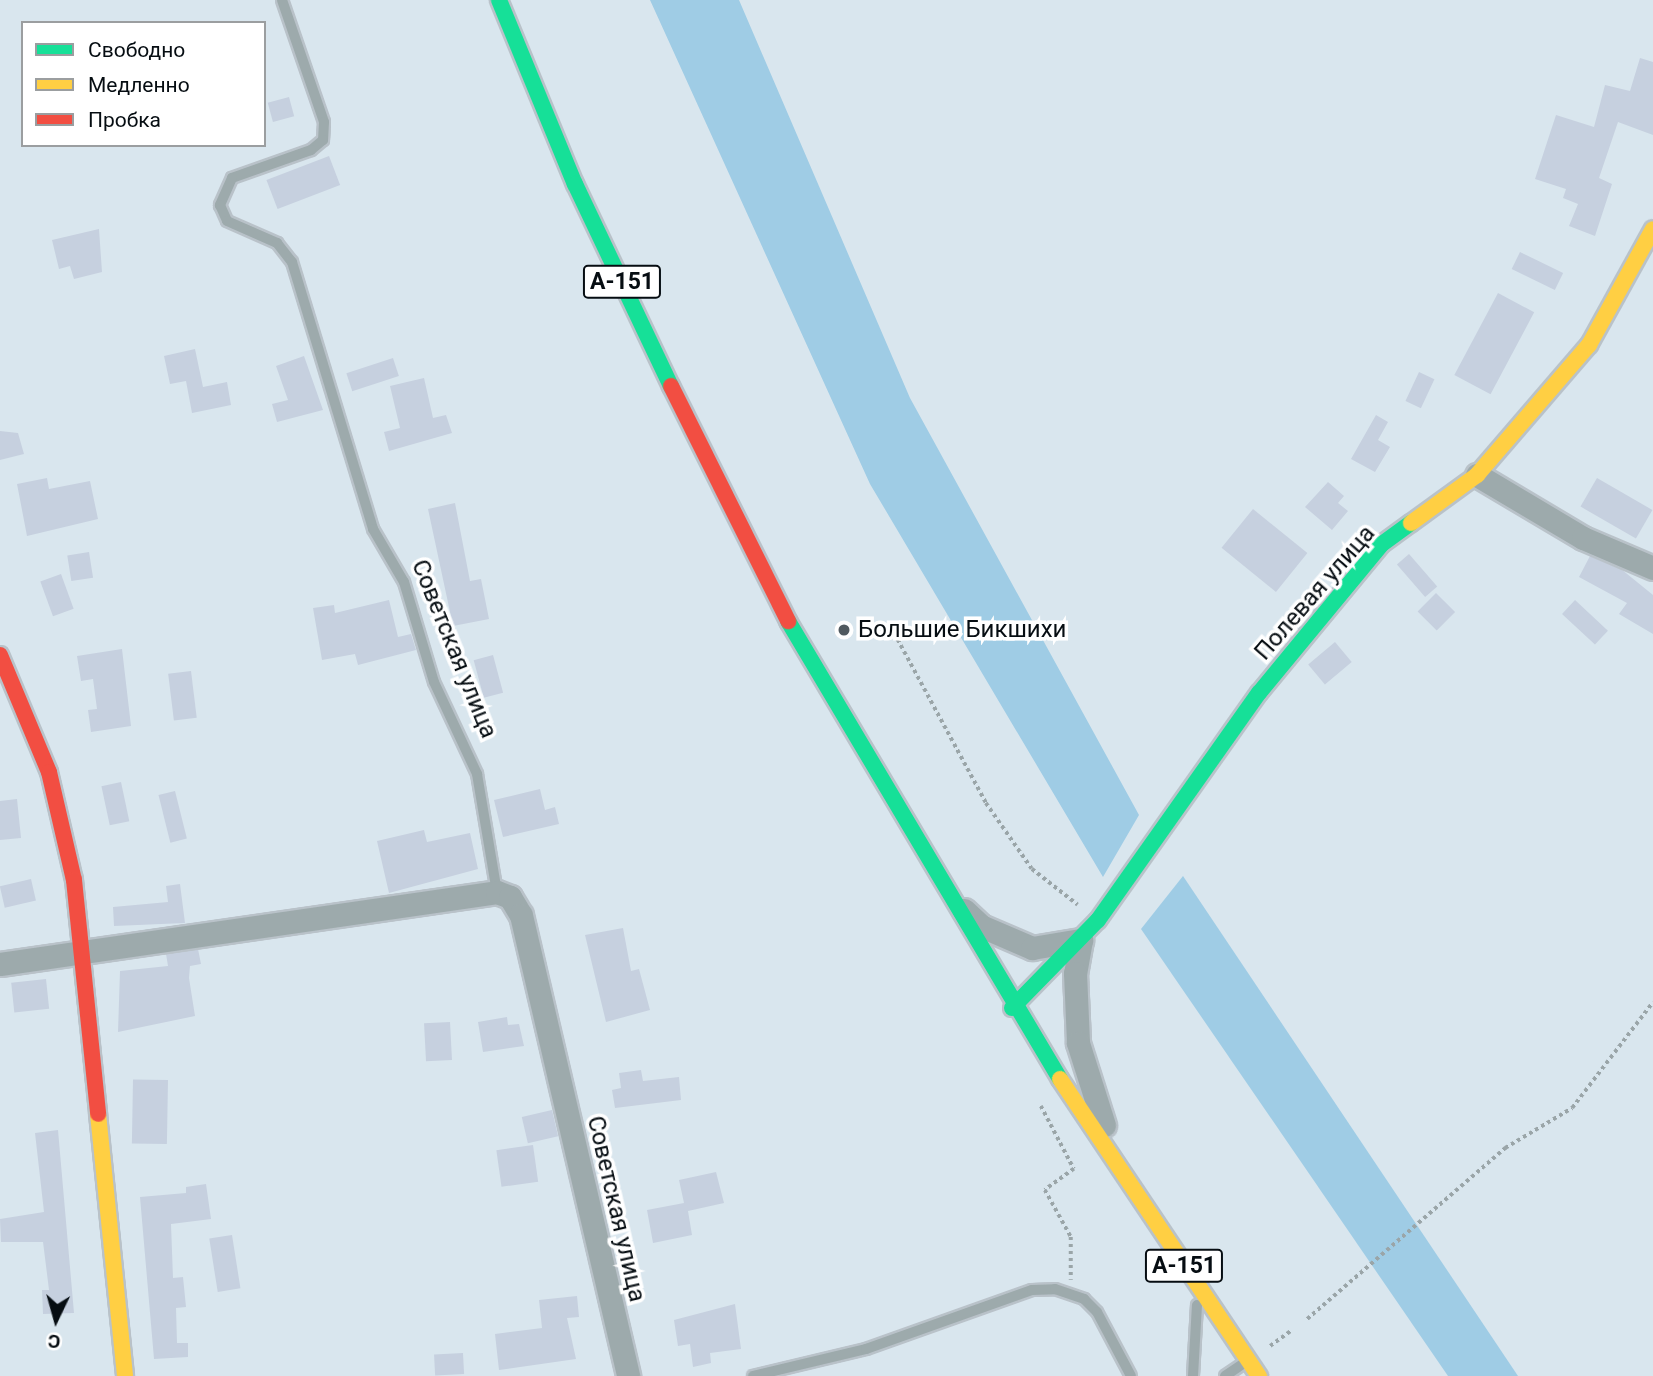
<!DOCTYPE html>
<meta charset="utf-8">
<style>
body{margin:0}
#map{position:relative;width:1653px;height:1376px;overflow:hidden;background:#d9e6ee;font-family:Roboto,sans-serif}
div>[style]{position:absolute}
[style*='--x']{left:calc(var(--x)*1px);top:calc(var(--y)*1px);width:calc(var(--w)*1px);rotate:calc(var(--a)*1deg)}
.forest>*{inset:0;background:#9fcce5}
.building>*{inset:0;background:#c6d0df;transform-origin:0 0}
.path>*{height:3.5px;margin-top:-1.75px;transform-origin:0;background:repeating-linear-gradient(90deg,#9aa5a8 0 3.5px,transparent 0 7px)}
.roads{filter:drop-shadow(2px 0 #b9c2c9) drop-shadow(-2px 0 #b9c2c9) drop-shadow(0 2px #b9c2c9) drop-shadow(0 -2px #b9c2c9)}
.lane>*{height:10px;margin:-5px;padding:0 5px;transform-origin:5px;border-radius:5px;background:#9daaac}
.street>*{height:23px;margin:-11.5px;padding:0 11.5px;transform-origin:11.5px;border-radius:11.5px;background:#9daaac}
.fast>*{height:16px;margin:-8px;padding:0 8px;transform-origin:8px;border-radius:8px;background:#16e098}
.slow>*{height:16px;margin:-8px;padding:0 8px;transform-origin:8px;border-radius:8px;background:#ffcf43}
.jam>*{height:16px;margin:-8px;padding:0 8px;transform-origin:8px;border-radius:8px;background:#f24e42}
.dots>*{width:19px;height:19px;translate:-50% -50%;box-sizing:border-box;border:4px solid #fff;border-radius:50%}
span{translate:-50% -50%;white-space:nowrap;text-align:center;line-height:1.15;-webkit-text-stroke:7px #fff;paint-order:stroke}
.shield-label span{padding:2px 5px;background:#fff;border:2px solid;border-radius:5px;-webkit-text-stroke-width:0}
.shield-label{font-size:23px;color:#060d12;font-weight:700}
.street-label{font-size:24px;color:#060d12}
.poi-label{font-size:24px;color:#060d12}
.left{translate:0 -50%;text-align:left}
.legend{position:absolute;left:21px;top:21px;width:245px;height:126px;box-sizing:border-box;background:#fff;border:2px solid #9b9ea0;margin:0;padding:9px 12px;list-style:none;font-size:21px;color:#060d12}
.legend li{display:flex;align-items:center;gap:14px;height:35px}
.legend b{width:35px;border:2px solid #9b9ea0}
.north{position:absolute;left:21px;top:1285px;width:70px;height:70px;-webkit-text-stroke:5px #fff;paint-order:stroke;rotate:185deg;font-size:19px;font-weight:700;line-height:28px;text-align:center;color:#060d12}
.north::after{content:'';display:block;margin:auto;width:24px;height:32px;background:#060d12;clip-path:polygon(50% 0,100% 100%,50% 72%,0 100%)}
</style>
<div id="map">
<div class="forest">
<div style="clip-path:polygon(650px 0,739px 0,910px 398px,1139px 815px,1103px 877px,870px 484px)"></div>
<div style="clip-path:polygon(1183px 876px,1518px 1376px,1448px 1376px,1141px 929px)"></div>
</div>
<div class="building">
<div style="clip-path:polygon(1640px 58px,1653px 62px,1653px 135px,1618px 122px,1599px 178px,1612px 184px,1595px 236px,1569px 226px,1578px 204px,1563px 198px,1566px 189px,1535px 179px,1556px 115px,1594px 127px,1605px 85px,1630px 91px)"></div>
<div style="left:289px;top:97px;width:20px;height:22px;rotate:75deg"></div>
<div style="left:329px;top:156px;width:31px;height:67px;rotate:69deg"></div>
<div style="clip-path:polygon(99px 229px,102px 272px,74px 279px,70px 266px,59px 269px,52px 240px)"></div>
<div style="left:1520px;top:252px;width:48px;height:19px;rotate:26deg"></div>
<div style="left:1498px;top:293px;width:41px;height:93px;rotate:28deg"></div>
<div style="clip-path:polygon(195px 349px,203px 387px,227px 382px,231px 405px,192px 413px,186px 381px,170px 384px,164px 356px)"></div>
<div style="clip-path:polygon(304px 356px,323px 410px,277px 422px,272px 404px,288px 400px,276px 366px)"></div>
<div style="left:393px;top:358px;width:19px;height:49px;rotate:72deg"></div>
<div style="left:1419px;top:372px;width:17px;height:32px;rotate:25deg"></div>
<div style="clip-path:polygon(424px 378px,433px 418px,446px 415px,452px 433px,389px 451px,384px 432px,400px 428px,390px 386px)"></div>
<div style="clip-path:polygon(1376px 415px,1388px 422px,1378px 440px,1390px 447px,1375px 472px,1351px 459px)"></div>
<div style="clip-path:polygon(0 431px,18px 433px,24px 454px,0 460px)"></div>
<div style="clip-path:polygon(47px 478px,49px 489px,90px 481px,98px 519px,27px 536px,17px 484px)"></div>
<div style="left:1597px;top:478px;width:64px;height:33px;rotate:30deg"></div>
<div style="clip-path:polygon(1328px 482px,1344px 496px,1338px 503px,1348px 511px,1332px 530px,1305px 507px)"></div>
<div style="clip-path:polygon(455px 503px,470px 581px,481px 579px,489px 619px,453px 626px,428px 509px)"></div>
<div style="left:1253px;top:509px;width:70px;height:50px;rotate:39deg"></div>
<div style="left:89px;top:552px;width:26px;height:22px;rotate:81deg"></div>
<div style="left:1409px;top:554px;width:43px;height:16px;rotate:49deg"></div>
<div style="clip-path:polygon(1590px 556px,1621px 569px,1653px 595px,1653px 634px,1619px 614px,1627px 603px,1579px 577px)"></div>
<div style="left:61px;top:574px;width:37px;height:22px;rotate:70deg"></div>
<div style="left:1436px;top:593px;width:27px;height:26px;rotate:45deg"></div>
<div style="clip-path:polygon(389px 600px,398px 637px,411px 634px,416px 650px,358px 665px,355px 654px,322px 660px,313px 608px,334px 605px,335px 613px)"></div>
<div style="left:1575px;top:600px;width:45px;height:19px;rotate:43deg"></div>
<div style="left:1335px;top:642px;width:26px;height:35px;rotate:50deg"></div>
<div style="clip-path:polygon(122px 649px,131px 726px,91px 732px,88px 710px,97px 709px,93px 679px,81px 681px,77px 656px)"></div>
<div style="left:493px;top:655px;width:39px;height:20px;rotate:75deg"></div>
<div style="left:191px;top:671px;width:47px;height:23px;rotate:83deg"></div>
<div style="left:121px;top:782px;width:40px;height:20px;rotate:78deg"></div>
<div style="clip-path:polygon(540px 789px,545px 810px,555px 807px,559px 824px,503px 837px,494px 800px)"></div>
<div style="left:175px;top:791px;width:49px;height:17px;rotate:76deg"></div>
<div style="clip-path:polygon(17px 799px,21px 838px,0 840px,0 801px)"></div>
<div style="clip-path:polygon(424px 830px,427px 842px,470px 833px,478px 869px,389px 893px,377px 841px)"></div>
<div style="left:31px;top:879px;width:22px;height:32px;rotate:77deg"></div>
<div style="clip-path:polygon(180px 884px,185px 923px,114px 926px,113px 907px,168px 902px,166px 886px)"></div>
<div style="clip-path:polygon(623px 928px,631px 971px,639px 969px,650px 1010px,606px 1022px,585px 935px)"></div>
<div style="clip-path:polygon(198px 949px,201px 964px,190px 966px,189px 978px,195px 1016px,118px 1032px,120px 971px,168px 966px,166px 954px)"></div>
<div style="left:46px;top:979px;width:30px;height:35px;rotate:84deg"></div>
<div style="clip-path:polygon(507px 1017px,508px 1025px,519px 1024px,524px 1046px,483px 1052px,478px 1022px)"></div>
<div style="left:450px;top:1022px;width:38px;height:26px;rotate:87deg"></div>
<div style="clip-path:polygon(641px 1070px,643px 1081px,679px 1077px,681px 1100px,615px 1108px,612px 1090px,621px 1088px,619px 1073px)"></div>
<div style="left:168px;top:1080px;width:64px;height:35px;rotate:91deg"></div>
<div style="left:552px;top:1110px;width:27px;height:31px;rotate:77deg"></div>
<div style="clip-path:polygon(58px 1130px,74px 1313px,43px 1314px,42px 1290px,49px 1290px,43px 1242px,1px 1242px,0 1219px,44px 1212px,35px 1133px)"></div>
<div style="left:533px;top:1145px;width:37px;height:37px;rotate:82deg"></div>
<div style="clip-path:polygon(716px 1172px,724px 1203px,688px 1211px,692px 1235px,653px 1243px,647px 1210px,684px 1203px,679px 1180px)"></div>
<div style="clip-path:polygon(206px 1184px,211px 1219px,171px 1224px,173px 1278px,183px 1277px,186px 1307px,176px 1308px,177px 1343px,188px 1343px,188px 1357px,154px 1359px,140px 1197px,186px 1193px,186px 1187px)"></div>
<div style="left:232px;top:1235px;width:54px;height:23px;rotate:81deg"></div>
<div style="clip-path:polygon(577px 1296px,579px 1317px,567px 1318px,576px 1359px,499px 1370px,495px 1334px,542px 1328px,539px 1300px)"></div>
<div style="clip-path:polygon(735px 1304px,741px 1349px,710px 1353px,711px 1363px,693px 1367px,690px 1344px,678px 1346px,674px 1320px)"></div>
<div style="left:463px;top:1353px;width:21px;height:29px;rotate:87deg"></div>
</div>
<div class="path">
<div style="--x:857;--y:637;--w:35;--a:-16"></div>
<div style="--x:891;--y:627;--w:200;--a:61.6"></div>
<div style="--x:986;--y:803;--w:80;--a:55.1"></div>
<div style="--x:1032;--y:869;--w:58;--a:38"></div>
<div style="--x:1041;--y:1106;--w:71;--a:62.4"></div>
<div style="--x:1074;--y:1169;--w:36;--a:144"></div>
<div style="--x:1045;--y:1190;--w:54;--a:61"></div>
<div style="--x:1071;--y:1237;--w:43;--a:90"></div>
<div style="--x:1307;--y:1319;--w:262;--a:-40.8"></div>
<div style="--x:1505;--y:1148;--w:78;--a:-30.8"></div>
<div style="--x:1572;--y:1108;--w:133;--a:-52.6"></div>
<div style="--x:1270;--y:1346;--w:26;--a:-36"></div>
</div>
<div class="roads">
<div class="lane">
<div style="--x:282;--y:0;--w:129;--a:71"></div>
<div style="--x:324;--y:122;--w:18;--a:93"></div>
<div style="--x:323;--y:140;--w:16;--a:140"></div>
<div style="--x:311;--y:150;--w:84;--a:160.5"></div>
<div style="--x:232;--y:178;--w:30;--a:114"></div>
<div style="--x:220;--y:205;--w:17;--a:66"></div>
<div style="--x:227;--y:221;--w:55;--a:23.7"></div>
<div style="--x:277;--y:243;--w:24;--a:52"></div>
<div style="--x:292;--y:262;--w:279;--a:73.1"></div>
<div style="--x:373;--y:529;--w:61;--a:59.7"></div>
<div style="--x:404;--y:582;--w:104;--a:73.3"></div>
<div style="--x:434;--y:682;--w:102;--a:64.9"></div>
<div style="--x:477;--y:774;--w:120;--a:80.4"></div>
<div style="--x:753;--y:1376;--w:116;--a:-13.4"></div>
<div style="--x:866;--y:1349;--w:176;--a:-19.6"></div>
<div style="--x:1032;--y:1290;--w:23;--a:-2"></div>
<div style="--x:1055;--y:1289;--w:31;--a:19"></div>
<div style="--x:1084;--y:1299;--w:18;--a:45"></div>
<div style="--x:1097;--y:1312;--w:72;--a:62"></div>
<div style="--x:1193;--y:1376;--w:71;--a:-86.8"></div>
<div style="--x:1225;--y:1376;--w:22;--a:-34"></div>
</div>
<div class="street">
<div style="--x:1477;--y:475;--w:123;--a:30.7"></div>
<div style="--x:1583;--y:538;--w:76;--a:23.2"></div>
<div style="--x:964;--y:910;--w:23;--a:43"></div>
<div style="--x:981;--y:926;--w:56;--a:23.3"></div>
<div style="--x:1032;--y:948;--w:50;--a:-9.3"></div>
<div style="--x:1081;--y:940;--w:34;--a:100"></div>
<div style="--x:1075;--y:973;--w:70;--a:87.5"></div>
<div style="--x:1078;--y:1043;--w:86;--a:72.4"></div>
<div style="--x:0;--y:964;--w:502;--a:-8.24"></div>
<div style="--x:497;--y:892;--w:14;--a:21"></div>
<div style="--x:510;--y:897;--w:21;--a:59"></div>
<div style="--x:521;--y:915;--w:473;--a:76.9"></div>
</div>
<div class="fast">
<div style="--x:499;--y:0;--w:199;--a:67.6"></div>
<div style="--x:575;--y:184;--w:224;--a:64.6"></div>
<div style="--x:788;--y:621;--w:533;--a:59.29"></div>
<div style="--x:1012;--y:1008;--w:123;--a:-45.7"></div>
<div style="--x:1098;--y:920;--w:278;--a:-54.7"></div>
<div style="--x:1259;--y:693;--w:193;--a:-50.5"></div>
<div style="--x:1382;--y:544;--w:36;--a:-36"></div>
</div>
<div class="slow">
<div style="--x:1411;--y:523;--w:82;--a:-36"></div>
<div style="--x:1477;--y:475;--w:172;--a:-49.3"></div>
<div style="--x:1589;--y:345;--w:132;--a:-61.1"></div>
<div style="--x:1060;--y:1079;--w:358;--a:56.2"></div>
<div style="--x:98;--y:1114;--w:263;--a:84.1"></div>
</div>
<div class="jam">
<div style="--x:671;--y:386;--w:263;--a:63.5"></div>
<div style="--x:0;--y:655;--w:127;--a:67.3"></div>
<div style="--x:49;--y:772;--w:111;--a:77"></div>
<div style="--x:74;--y:880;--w:235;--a:84.1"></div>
</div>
</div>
<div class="dots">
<div style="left:844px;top:630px;background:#50595f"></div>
</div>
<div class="shield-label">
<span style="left:622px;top:282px">А-151</span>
<span style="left:1184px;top:1266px">А-151</span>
</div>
<div class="street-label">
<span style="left:1315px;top:593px;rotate:-49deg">Полевая улица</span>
<span style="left:454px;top:649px;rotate:68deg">Советская улица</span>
<span style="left:616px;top:1209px;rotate:77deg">Советская улица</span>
</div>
<div class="poi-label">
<span class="left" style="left:858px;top:630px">Большие Бикшихи</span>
</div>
<ul class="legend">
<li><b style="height:9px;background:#16e098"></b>Свободно</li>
<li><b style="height:9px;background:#ffcf43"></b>Медленно</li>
<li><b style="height:9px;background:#f24e42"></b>Пробка</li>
</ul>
<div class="north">С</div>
</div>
